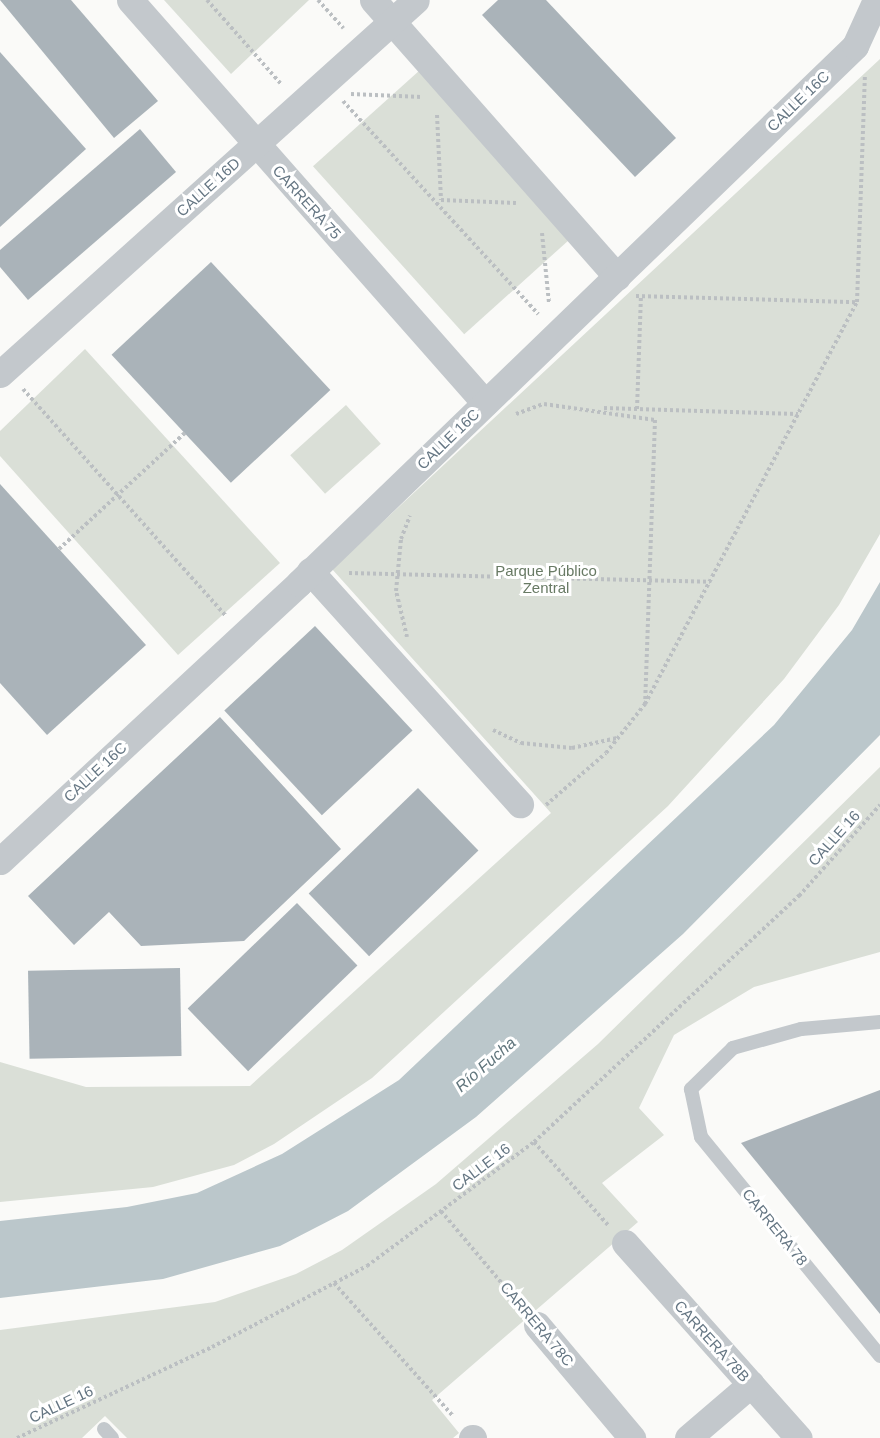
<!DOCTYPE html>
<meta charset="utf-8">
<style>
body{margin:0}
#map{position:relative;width:880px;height:1438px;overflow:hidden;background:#fafaf8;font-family:Helvetica,sans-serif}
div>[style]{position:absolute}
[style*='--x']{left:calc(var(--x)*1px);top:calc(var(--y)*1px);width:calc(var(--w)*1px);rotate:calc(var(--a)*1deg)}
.green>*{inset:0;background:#dadfd7;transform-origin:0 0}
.water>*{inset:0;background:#bbc7cb}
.building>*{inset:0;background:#aab3b9;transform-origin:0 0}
.path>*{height:4px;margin-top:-2px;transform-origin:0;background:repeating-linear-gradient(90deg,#bbbfc2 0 3px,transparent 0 6px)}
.lane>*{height:14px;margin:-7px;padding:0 7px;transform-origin:7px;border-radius:7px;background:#c3c8cc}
.street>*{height:27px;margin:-13.5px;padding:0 13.5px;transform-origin:13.5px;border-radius:13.5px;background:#c3c8cc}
.path-bridge>*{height:4px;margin-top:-2px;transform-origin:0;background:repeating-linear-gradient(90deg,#bbbfc2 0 3px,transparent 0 6px)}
span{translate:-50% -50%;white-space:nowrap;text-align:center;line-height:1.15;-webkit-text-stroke:6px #fff;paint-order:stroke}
.street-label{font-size:15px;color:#657683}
.park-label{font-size:15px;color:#687a64}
.water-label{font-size:16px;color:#60757c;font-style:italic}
</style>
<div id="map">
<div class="green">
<div style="clip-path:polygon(164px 0,309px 0,231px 74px)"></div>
<div style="clip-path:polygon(880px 59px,880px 534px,839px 605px,784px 679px,668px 806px,372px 1078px,274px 1144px,234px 1165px,153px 1187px,0 1202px,0 1062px,86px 1087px,250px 1086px,551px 813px,332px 569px)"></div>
<div style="left:420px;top:70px;width:226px;height:144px;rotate:48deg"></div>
<div style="clip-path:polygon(85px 349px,280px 563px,178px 655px,0 456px,0 431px)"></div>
<div style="left:346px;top:405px;width:52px;height:75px;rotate:48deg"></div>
<div style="clip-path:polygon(880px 767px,880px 952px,754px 987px,674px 1035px,639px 1108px,664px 1135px,602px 1183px,638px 1222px,432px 1400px,459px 1433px,453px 1438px,127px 1438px,105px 1416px,82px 1438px,0 1438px,0 1330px,215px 1302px,296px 1274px,342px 1250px,436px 1184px,598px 1044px)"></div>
</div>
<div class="water">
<div style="clip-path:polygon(880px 582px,880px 735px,683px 934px,476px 1117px,348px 1211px,280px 1246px,163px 1279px,0 1298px,0 1221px,127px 1207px,197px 1193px,282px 1154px,399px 1080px,774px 725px,852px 630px)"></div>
</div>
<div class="building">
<div style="clip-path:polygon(0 0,71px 0,158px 101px,114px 138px)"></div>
<div style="clip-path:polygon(498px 0,546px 0,676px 138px,635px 177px,482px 15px)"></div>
<div style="clip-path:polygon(0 52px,86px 149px,0 227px)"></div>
<div style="clip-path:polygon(140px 129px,176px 172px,28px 300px,0 267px,0 250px)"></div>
<div style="left:211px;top:262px;width:175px;height:136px;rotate:47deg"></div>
<div style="clip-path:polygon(0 484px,146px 645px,47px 735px,0 683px)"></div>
<div style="left:315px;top:626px;width:143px;height:124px;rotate:47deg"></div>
<div style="clip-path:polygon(220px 717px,341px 849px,244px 941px,141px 946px,109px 912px,74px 945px,28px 896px)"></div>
<div style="left:418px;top:788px;width:87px;height:152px;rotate:46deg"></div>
<div style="left:297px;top:903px;width:87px;height:152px;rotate:46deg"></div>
<div style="left:180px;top:968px;width:88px;height:152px;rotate:89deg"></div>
<div style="clip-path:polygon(880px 1090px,880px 1314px,741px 1143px)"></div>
</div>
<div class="path">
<div style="--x:207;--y:0;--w:112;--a:48.6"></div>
<div style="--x:318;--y:0;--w:38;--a:48"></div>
<div style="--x:351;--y:94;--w:71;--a:2.4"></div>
<div style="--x:343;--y:101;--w:289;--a:47.5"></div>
<div style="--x:437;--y:115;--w:85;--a:87.3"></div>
<div style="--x:441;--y:200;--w:75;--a:2.3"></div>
<div style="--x:542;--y:233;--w:70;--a:84.3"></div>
<div style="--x:636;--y:296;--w:221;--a:1.6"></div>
<div style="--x:23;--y:389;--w:305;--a:48.2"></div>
<div style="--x:604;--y:408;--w:194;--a:1.8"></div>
<div style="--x:637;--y:409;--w:112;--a:-88"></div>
<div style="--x:516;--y:414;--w:30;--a:-20"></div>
<div style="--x:544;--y:404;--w:112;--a:8.2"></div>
<div style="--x:655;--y:420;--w:284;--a:92"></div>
<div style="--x:349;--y:573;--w:361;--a:1.4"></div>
<div style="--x:407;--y:637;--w:47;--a:-103.4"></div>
<div style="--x:396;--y:591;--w:52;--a:-84.5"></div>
<div style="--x:401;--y:539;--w:25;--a:-69"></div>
<div style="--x:493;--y:730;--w:31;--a:25"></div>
<div style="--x:521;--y:743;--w:51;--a:5.6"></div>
<div style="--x:572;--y:748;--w:46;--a:-12.5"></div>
<div style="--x:546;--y:805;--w:79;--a:-40.9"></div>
<div style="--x:606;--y:753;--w:63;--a:-51.5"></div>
<div style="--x:645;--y:704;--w:454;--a:-62.2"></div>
<div style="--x:857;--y:302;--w:227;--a:-88"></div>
<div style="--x:534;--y:1142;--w:111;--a:48.3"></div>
<div style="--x:441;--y:1211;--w:124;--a:49.9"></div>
<div style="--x:334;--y:1283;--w:180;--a:48.2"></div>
<div style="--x:17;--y:1438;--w:215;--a:-25"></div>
<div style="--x:212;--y:1347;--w:175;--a:-27.6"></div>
<div style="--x:367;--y:1266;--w:208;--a:-36.6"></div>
<div style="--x:534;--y:1142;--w:362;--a:-42.9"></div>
<div style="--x:799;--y:896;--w:122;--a:-48.3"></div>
</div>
<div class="lane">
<div style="--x:880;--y:1022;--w:79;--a:174.9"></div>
<div style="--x:801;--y:1029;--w:71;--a:164.4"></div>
<div style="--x:733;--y:1048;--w:59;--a:135.7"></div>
<div style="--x:691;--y:1089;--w:49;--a:78.2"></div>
<div style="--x:701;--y:1137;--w:283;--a:50.7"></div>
<div style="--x:104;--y:1429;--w:12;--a:48"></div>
</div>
<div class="street">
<div style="--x:130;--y:0;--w:537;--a:48.62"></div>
<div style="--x:373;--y:0;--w:369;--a:48.6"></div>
<div style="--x:0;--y:374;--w:559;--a:-41.96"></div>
<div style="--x:310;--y:571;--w:314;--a:48"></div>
<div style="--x:0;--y:861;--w:408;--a:-42.9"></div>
<div style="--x:299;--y:583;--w:773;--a:-44"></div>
<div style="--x:855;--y:46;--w:51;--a:-65.5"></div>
<div style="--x:625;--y:1243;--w:261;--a:48.3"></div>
<div style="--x:537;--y:1325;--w:148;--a:49.9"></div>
<div style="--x:472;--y:1438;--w:1;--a:0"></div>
<div style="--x:688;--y:1438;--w:83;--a:-40.6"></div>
</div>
<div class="path-bridge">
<div style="--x:59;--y:549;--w:173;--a:-42.7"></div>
</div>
<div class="street-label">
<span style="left:798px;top:101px;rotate:-44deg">CALLE 16C</span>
<span style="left:208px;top:187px;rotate:-42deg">CALLE 16D</span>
<span style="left:307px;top:202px;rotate:48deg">CARRERA 75</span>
<span style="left:448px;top:439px;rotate:-44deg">CALLE 16C</span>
<span style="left:95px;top:772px;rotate:-43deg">CALLE 16C</span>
<span style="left:834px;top:838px;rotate:-48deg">CALLE 16</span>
<span style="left:481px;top:1167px;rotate:-37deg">CALLE 16</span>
<span style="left:775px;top:1227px;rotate:51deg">CARRERA 78</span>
<span style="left:537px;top:1324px;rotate:50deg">CARRERA 78C</span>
<span style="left:712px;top:1341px;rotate:48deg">CARRERA 78B</span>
<span style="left:61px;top:1404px;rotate:-25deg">CALLE 16</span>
</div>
<div class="park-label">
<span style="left:546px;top:579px">Parque Público<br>Zentral</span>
</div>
<div class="water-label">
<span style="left:486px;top:1065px;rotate:-41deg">Río Fucha</span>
</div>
</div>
